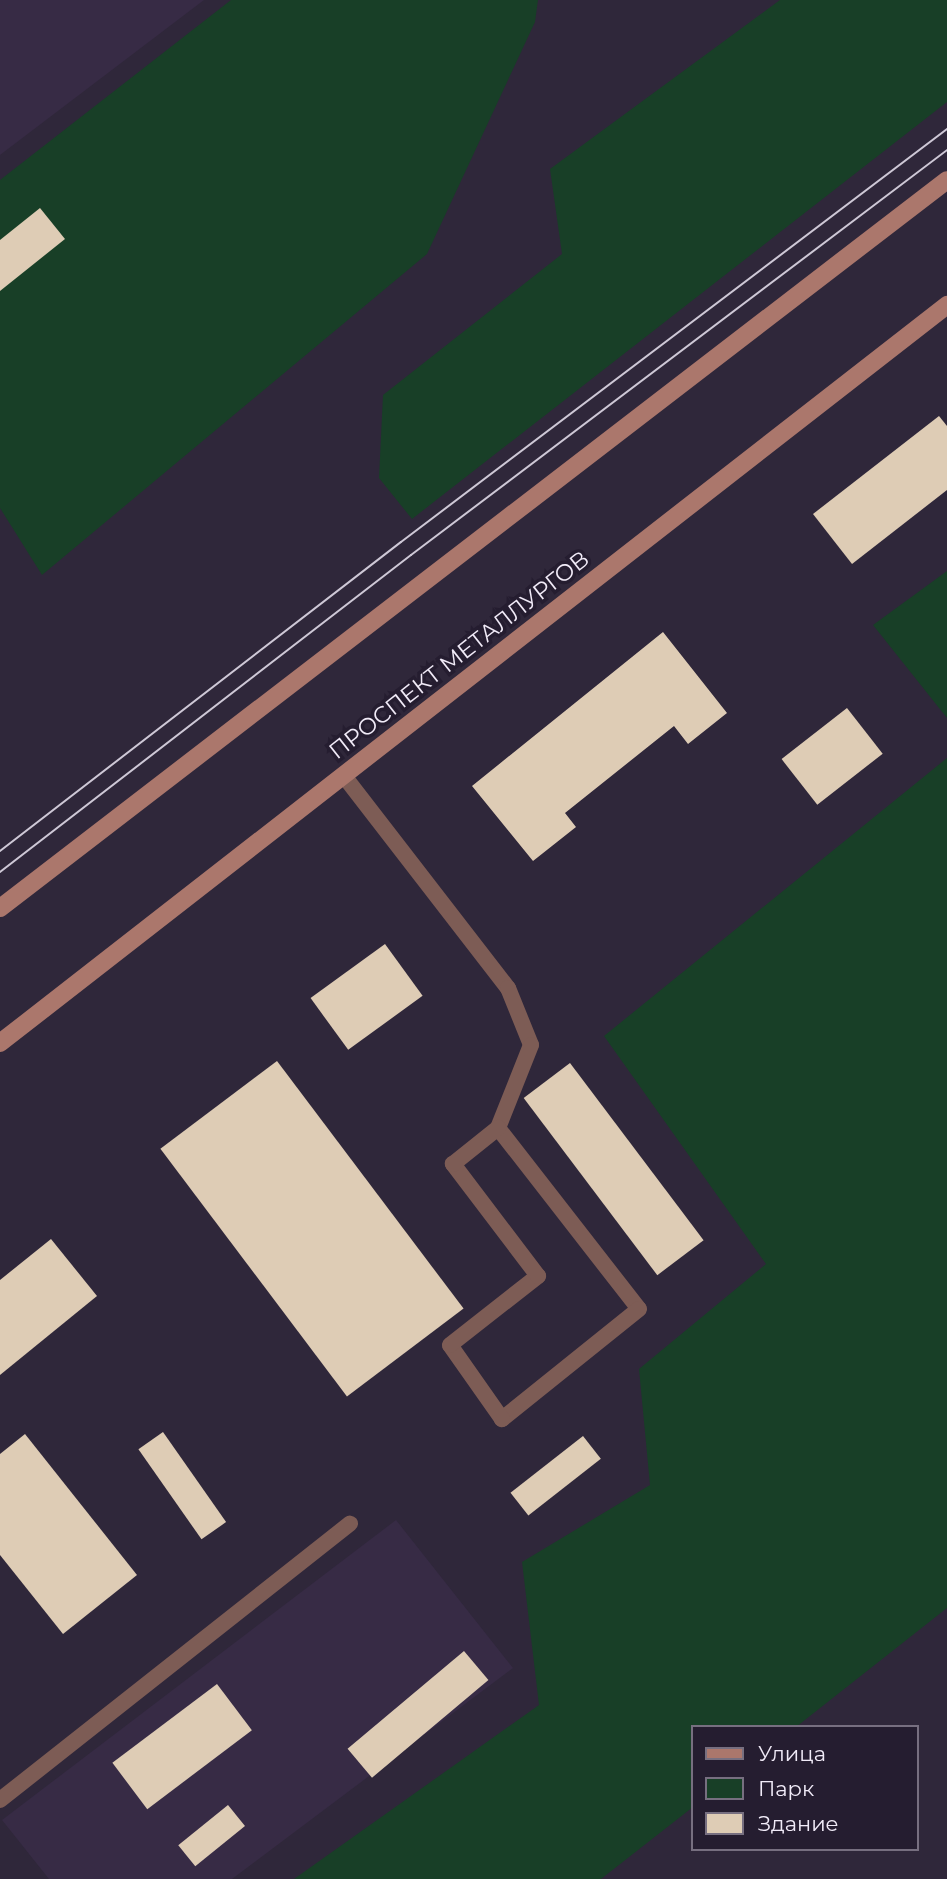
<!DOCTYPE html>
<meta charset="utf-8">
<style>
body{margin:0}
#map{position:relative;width:947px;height:1879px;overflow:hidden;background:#2f273a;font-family:Montserrat,sans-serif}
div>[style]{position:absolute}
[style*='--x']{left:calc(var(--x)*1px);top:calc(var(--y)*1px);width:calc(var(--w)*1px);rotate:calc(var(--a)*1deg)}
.built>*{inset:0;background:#372b45}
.green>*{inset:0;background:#183f27}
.building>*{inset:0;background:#deccb5;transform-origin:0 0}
.lane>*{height:16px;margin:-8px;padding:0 8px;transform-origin:8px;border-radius:8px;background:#7d5c55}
.secondary>*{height:18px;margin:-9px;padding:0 9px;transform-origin:9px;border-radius:9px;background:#ab776c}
.tram>*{height:2px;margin:-1px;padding:0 1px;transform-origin:1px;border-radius:1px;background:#cec8d6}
span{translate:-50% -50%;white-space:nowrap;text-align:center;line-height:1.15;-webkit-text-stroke:7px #251d30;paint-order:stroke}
.street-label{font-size:23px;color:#f1ebf8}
.legend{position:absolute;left:691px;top:1725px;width:228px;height:126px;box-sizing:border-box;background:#251d30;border:2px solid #776f80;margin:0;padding:9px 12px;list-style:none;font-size:21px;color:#f1ebf8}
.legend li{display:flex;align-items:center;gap:14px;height:35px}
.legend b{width:35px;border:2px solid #776f80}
</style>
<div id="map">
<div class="built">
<div style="clip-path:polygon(0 0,204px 0,0 155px)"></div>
<div style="clip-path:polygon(396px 1520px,513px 1668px,232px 1879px,49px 1879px,2px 1820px)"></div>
</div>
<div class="green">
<div style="clip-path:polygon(231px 0,538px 0,535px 22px,427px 254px,42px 575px,0 508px,0 180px)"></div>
<div style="clip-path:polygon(780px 0,947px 0,947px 102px,412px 519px,379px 478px,383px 395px,562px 254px,550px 169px)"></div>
<div style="clip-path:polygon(947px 571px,947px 718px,873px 625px)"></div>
<div style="clip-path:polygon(947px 758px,947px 1608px,796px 1727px,693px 1727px,693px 1807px,601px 1879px,294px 1879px,539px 1705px,522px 1562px,650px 1485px,639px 1369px,766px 1264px,604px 1036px)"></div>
</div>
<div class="building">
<div style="clip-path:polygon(40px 208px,65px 239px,0 291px,0 240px)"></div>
<div style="clip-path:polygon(939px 416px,947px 426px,947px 490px,852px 564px,813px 514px)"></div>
<div style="clip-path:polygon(663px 632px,727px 713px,688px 744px,674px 726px,565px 813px,576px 827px,533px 861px,472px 786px)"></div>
<div style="left:847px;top:708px;width:58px;height:83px;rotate:52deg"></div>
<div style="left:385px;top:944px;width:64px;height:92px;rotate:54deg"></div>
<div style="left:277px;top:1061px;width:310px;height:146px;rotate:53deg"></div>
<div style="left:570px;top:1063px;width:222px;height:58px;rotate:53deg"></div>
<div style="clip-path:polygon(51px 1239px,97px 1296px,0 1375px,0 1280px)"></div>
<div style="left:163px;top:1432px;width:110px;height:30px;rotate:55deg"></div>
<div style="clip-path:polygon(25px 1434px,137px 1575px,63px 1634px,0 1555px,0 1454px)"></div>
<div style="left:583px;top:1436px;width:29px;height:92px;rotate:52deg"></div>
<div style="left:464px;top:1651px;width:38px;height:152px;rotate:50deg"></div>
<div style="left:217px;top:1684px;width:58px;height:131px;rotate:53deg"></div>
<div style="left:228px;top:1805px;width:27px;height:64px;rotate:51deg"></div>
</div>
<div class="lane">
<div style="--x:344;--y:776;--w:268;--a:52.3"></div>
<div style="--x:508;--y:988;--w:61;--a:68"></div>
<div style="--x:531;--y:1045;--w:89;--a:111.7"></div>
<div style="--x:498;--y:1128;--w:229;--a:52.1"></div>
<div style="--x:639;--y:1309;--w:176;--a:141.2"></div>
<div style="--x:502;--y:1419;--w:90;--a:-125.1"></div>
<div style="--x:450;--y:1345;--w:112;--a:-38.1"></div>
<div style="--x:538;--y:1276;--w:141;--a:-127.2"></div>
<div style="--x:453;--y:1164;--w:58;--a:-38.7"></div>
<div style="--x:0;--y:1800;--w:446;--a:-38.3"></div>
</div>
<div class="secondary">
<div style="--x:0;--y:908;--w:1194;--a:-37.55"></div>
<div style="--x:0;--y:1043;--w:1201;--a:-37.93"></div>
</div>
<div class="tram">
<div style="--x:0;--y:851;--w:506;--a:-37.62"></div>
<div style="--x:401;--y:542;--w:685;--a:-37.1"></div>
<div style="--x:0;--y:872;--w:519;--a:-37.64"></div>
<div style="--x:411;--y:555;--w:672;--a:-37.07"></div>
</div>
<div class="street-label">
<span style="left:459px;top:655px;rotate:-38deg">ПРОСПЕКТ МЕТАЛЛУРГОВ</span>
</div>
<ul class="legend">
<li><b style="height:9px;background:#ab776c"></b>Улица</li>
<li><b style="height:19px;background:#183f27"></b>Парк</li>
<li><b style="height:19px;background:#deccb5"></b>Здание</li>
</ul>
</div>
